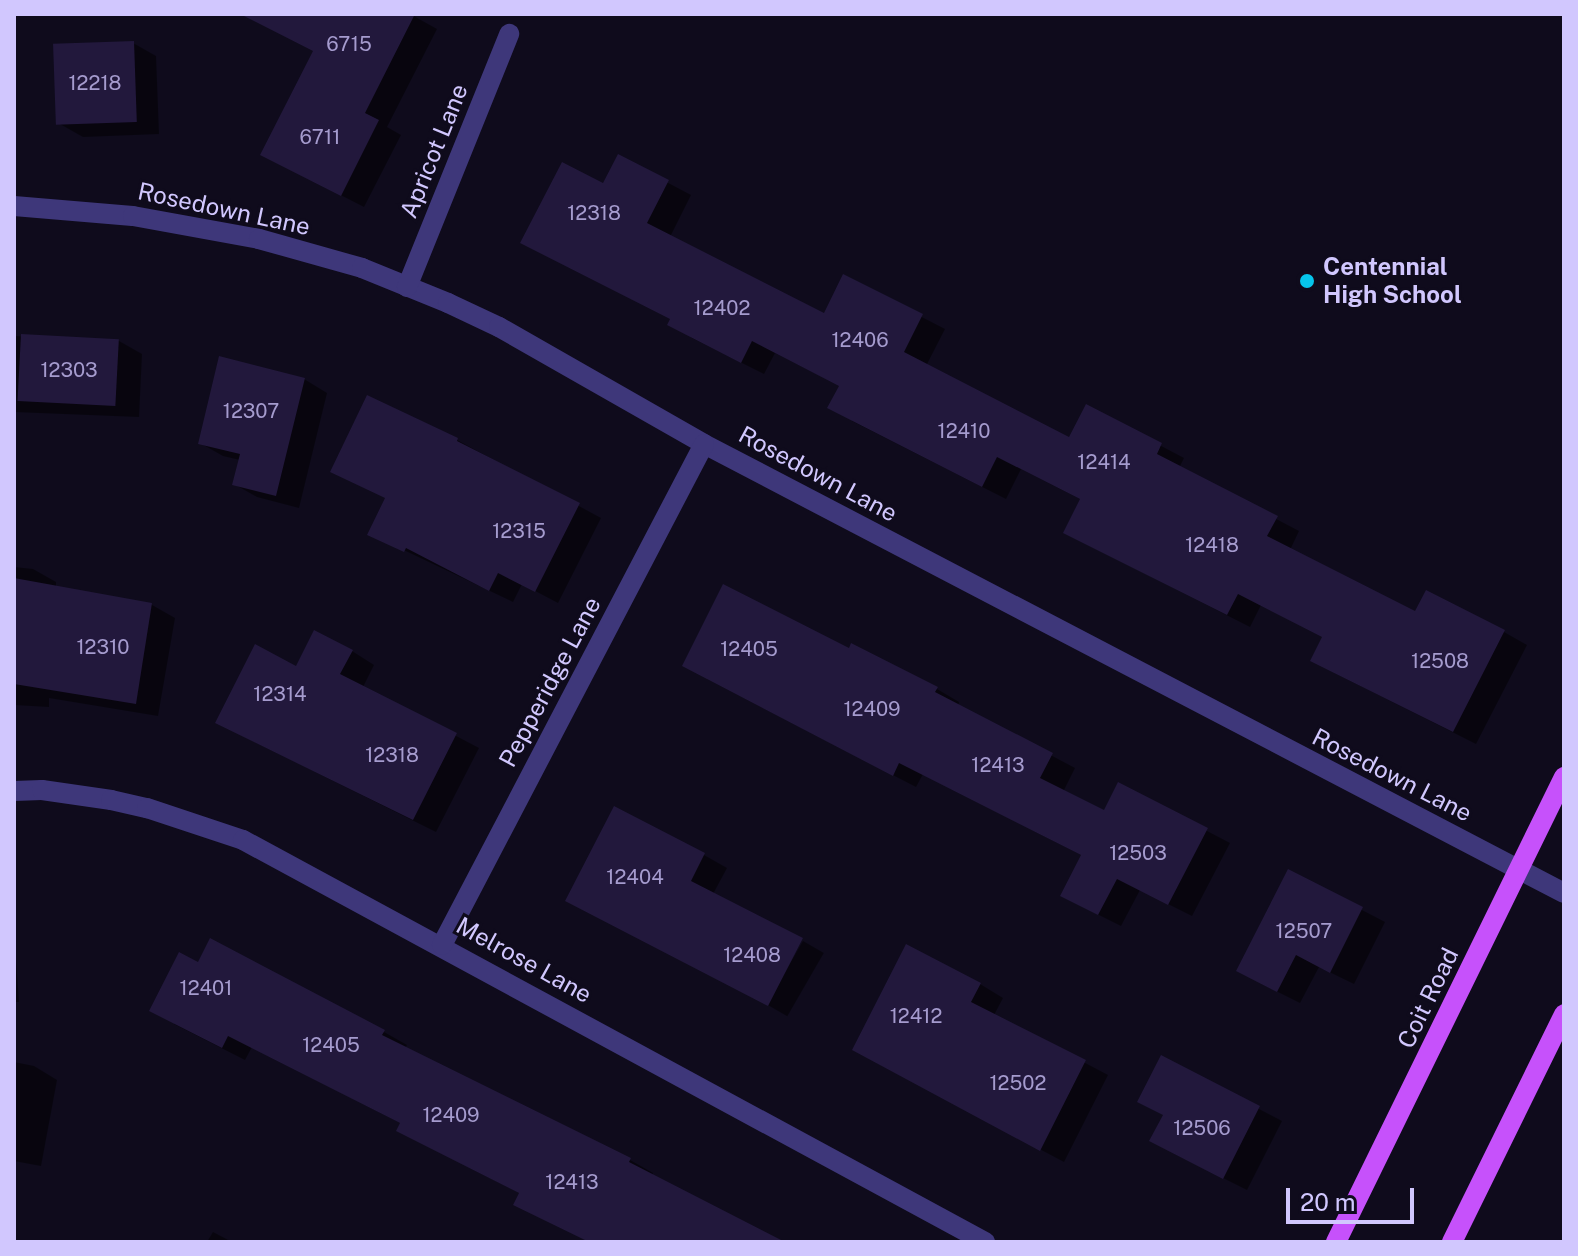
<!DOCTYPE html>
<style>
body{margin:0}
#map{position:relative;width:1578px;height:1256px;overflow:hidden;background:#0f0b1c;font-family:"Public Sans",sans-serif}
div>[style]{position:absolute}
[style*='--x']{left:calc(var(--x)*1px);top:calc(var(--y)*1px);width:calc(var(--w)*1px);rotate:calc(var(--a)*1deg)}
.shadow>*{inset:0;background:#0007;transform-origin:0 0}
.building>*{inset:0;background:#22183c;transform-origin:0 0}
.minor>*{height:20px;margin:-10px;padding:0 10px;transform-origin:10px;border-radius:10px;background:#3e377a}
.major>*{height:20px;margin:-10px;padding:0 10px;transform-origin:10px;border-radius:10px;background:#c651fb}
.dots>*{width:22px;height:22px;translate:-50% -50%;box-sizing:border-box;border:4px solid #0f0b1c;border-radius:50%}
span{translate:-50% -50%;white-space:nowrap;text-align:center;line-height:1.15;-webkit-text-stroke:6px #0f0b1c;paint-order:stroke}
.number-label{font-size:20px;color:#a59bce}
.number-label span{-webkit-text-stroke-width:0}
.street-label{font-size:24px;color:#d1c7fe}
.poi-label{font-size:24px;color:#d1c7fe;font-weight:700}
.left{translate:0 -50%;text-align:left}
.frame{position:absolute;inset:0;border:16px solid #d1c7fe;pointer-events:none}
.scale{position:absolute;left:1286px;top:1188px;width:128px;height:36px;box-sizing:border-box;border:4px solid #d1c7fe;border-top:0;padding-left:10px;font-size:24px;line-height:28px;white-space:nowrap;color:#d1c7fe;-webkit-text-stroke:6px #0f0b1c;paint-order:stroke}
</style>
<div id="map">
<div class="shadow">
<div style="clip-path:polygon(297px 14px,410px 14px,437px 29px,387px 127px,401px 135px,364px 207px,286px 167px,315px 52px)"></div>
<div style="clip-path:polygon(133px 43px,156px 56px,159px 134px,83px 137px,60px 124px)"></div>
<div style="clip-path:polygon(619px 157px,691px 195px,670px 237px,824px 316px,844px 277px,945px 329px,926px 366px,1070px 439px,1087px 407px,1184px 458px,1179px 468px,1299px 531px,1290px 550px,1416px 614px,1504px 632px,1527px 645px,1476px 744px,1335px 673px,1324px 637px,1261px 605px,1250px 627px,1065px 533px,1082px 500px,1021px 469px,1006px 499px,852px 421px,841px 386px,775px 353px,764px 374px,692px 338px,672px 319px,604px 186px)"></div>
<div style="clip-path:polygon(14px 336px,119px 341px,142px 354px,139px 417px,14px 412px)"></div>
<div style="clip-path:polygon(304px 379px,327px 393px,299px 508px,257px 497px,234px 484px,240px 460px,223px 456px,200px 443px)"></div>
<div style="clip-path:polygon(457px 440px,601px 518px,558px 603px,522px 584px,513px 602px,370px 534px)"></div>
<div style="clip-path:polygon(14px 567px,33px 569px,56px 582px,56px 588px,152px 605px,175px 618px,158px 716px,49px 698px,49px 707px,14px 705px)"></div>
<div style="clip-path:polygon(352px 651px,374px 665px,363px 687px,479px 748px,436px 832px,241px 735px)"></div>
<div style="clip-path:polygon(849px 651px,937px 689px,959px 702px,958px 706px,1075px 768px,1063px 792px,1105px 813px,1119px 785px,1230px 843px,1192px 916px,1140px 890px,1121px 926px,1085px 908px,1083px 856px,923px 774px,916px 787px,707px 679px)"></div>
<div style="clip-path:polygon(704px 855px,727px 868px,713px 894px,591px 913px)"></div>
<div style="clip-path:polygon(1289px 872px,1385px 922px,1354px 984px,1319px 967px,1300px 1003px,1262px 984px)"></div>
<div style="clip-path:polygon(14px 932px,19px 1002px,14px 1002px)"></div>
<div style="left:803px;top:941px;width:24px;height:73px;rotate:30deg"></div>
<div style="clip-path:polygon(199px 964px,384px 1032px,407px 1045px,405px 1048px,630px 1160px,653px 1173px,651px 1176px,773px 1242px,589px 1242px,521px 1194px,422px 1143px,402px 1124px,252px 1047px,245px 1060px,174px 1024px)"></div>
<div style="clip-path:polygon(980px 984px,1003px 998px,994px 1015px,1108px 1075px,1064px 1162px,877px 1063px)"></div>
<div style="clip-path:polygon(1161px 1058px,1282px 1121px,1247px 1190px,1175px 1154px,1165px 1115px)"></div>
<div style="clip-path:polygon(14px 1062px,34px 1066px,57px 1080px,41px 1166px,14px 1161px)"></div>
<div style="clip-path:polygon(213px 1232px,232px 1242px,207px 1242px)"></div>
</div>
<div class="building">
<div style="clip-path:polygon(240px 14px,415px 14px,365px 113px,379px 120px,341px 196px,260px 155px,313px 51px)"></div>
<div style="left:134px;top:41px;width:81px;height:81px;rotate:88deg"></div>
<div style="clip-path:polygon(618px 154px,669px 180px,647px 223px,824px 313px,843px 274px,923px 314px,904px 352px,1069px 437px,1086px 404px,1162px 443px,1157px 454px,1278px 516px,1267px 536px,1415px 611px,1426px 590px,1505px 630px,1453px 732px,1310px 661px,1322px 637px,1238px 594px,1227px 615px,1063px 533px,1080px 499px,997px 457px,982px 487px,827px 408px,839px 386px,752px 341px,741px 363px,667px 325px,670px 319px,520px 243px,562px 162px,603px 183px)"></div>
<div style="left:21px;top:334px;width:98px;height:67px;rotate:3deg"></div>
<div style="clip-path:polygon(219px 356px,305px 378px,276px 496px,232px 485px,240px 454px,198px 444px)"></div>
<div style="clip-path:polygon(367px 395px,458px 438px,457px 441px,580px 503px,535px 592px,498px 573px,489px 591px,406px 548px,404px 552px,367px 535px,385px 498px,330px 472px)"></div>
<div style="clip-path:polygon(14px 578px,152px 603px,136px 704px,14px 684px)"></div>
<div style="clip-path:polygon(723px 584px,849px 648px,851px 643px,938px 687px,935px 692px,1053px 753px,1040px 778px,1104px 810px,1118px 782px,1208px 828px,1168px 905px,1117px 879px,1098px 915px,1060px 896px,1081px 855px,899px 763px,893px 776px,682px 666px)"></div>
<div style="clip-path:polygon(314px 630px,353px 650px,340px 674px,457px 733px,413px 820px,215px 723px,255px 644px,296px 666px)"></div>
<div style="clip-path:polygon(614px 806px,705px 853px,691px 881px,803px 938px,768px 1006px,565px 901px)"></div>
<div style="clip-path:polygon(1288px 869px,1363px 907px,1330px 973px,1296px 955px,1277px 992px,1236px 971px)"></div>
<div style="clip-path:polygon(210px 938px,385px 1030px,382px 1035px,631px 1158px,629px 1162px,785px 1242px,589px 1242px,513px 1205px,519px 1193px,396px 1131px,400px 1123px,228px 1036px,222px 1048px,149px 1011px,179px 952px,198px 962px)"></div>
<div style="clip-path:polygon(906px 944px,981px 983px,971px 1002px,1086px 1060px,1040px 1151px,852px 1050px)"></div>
<div style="clip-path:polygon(1161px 1055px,1260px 1106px,1223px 1179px,1149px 1141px,1163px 1115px,1137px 1102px)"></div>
</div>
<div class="minor">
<div style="--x:14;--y:206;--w:119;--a:4.8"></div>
<div style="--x:133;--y:216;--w:128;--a:10.3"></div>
<div style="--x:259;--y:239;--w:107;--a:15.7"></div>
<div style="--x:362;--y:268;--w:93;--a:22.1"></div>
<div style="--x:448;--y:303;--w:56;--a:25.2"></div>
<div style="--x:499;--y:327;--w:236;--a:29.7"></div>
<div style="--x:704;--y:444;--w:970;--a:27.57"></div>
<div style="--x:407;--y:287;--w:273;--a:-68"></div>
<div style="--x:14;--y:791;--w:28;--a:-2"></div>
<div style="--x:42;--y:790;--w:70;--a:8.2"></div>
<div style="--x:111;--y:800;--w:37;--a:13"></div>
<div style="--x:147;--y:808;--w:101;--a:18.4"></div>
<div style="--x:243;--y:840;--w:844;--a:28.45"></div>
<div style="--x:442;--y:945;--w:565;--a:-62.39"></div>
</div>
<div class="major">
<div style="--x:1336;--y:1242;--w:518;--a:-63.88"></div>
<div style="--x:1452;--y:1242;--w:254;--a:-63.8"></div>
</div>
<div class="dots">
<div style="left:1307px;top:281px;background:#06c5eb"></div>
</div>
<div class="number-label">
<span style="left:349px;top:44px">6715</span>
<span style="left:95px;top:83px">12218</span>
<span style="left:320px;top:137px">6711</span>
<span style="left:594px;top:213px">12318</span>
<span style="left:722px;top:308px">12402</span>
<span style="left:860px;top:340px">12406</span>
<span style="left:69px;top:370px">12303</span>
<span style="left:251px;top:411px">12307</span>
<span style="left:964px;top:431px">12410</span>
<span style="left:1104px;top:462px">12414</span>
<span style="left:519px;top:531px">12315</span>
<span style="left:1212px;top:545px">12418</span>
<span style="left:103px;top:647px">12310</span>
<span style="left:749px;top:649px">12405</span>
<span style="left:1440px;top:661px">12508</span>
<span style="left:280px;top:694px">12314</span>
<span style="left:872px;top:709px">12409</span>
<span style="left:392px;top:755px">12318</span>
<span style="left:998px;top:765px">12413</span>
<span style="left:1138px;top:853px">12503</span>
<span style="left:635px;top:877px">12404</span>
<span style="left:1304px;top:931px">12507</span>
<span style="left:752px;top:955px">12408</span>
<span style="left:206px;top:988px">12401</span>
<span style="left:916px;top:1016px">12412</span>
<span style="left:331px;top:1045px">12405</span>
<span style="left:1018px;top:1083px">12502</span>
<span style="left:451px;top:1115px">12409</span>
<span style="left:1202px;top:1128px">12506</span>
<span style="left:572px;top:1182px">12413</span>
</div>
<div class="street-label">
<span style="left:434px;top:151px;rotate:-68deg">Apricot Lane</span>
<span style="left:224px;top:209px;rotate:12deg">Rosedown Lane</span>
<span style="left:818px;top:474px;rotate:28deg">Rosedown Lane</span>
<span style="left:550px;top:682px;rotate:-62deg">Pepperidge Lane</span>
<span style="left:1392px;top:775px;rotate:27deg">Rosedown Lane</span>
<span style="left:524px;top:960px;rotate:29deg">Melrose Lane</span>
<span style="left:1428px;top:998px;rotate:-64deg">Coit Road</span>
</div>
<div class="poi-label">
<span class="left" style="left:1323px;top:281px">Centennial<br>High School</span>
</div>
<div class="frame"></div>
<div class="scale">20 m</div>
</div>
